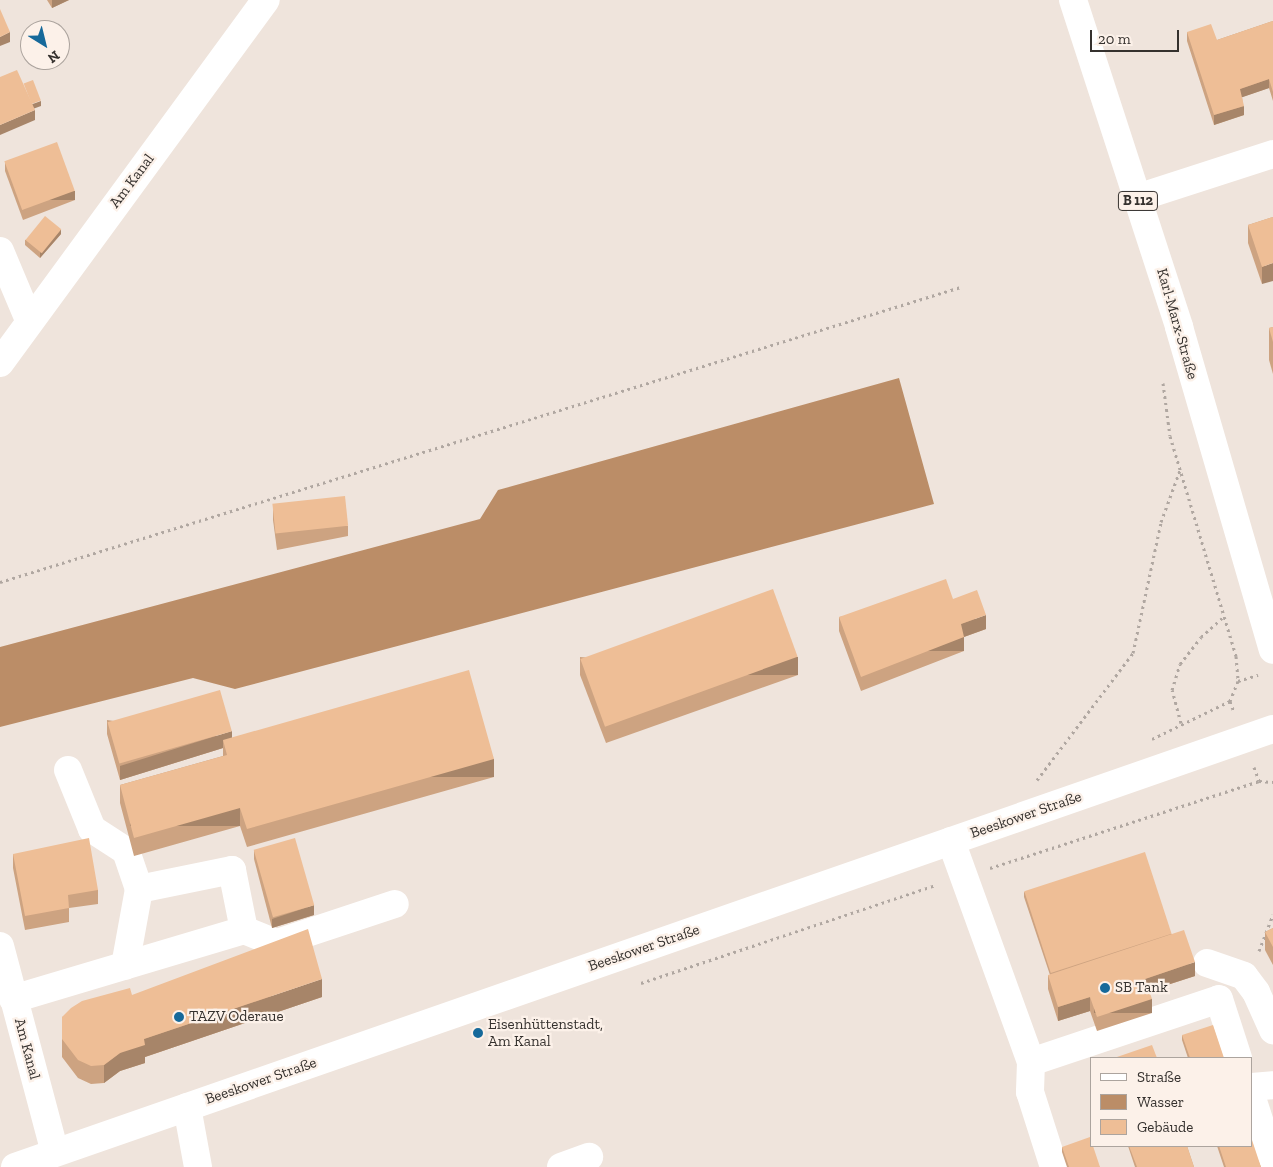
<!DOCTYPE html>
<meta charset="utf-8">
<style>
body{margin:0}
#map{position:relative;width:1273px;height:1167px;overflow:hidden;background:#efe4dc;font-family:"Zilla Slab",serif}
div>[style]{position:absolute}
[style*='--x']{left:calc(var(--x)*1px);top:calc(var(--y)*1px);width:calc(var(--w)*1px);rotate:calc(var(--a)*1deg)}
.water>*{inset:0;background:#bb8d67}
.path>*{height:3px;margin-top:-1.5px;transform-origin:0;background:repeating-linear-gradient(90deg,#b0a7a1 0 2.5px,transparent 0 6.5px)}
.minor>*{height:28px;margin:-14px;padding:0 14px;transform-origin:14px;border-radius:14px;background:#fff}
.major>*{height:28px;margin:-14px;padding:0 14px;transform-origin:14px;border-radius:14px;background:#fff}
.wall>*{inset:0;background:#cda381}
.shaded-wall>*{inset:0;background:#a78569;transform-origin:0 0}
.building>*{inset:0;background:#eebe96;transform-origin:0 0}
.dots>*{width:14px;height:14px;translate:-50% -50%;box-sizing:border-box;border:2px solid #fcf1e9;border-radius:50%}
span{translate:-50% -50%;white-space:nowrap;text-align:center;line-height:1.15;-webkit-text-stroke:4.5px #fcf1e9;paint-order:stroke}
.shield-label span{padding:1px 4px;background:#fcf1e9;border:1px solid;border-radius:4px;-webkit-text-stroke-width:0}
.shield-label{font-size:14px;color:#35312e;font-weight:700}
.street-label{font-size:15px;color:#35312e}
.poi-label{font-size:15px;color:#35312e}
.left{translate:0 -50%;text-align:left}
.legend{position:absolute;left:1090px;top:1057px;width:162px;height:90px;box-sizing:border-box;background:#fcf1e9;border:1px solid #aca49e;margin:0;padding:6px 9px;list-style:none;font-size:15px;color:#35312e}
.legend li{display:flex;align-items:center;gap:10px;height:25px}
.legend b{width:25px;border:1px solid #aca49e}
.north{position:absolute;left:20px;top:20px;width:50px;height:50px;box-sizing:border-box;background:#fcf1e9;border:1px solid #aca49e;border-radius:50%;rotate:144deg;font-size:14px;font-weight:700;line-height:20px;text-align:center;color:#35312e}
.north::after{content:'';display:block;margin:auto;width:18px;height:22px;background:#16699a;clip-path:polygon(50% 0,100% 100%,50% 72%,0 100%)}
.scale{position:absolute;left:1090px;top:30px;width:89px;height:22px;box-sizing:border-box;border:2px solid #35312e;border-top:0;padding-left:6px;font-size:15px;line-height:18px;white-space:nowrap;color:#35312e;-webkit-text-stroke:4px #fcf1e9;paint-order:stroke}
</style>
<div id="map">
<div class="water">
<div style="clip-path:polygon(899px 378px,934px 504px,235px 689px,193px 678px,0 727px,0 647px,480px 519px,498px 490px)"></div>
</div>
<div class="path">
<div style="--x:1163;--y:383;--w:53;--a:82.5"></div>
<div style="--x:1170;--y:436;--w:230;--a:73.3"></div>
<div style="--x:1236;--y:656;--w:25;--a:85"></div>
<div style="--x:1238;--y:681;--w:22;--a:112"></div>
<div style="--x:1230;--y:701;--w:12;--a:70"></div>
<div style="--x:0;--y:582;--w:1005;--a:-17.07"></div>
<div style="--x:1238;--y:681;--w:21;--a:-17"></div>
<div style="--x:1181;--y:723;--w:34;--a:-105"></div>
<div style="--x:1172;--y:690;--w:27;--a:-73"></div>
<div style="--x:1180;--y:664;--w:34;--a:-52"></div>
<div style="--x:1201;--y:637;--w:31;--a:-42"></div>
<div style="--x:1152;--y:739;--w:87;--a:-26"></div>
<div style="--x:1254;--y:767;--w:15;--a:70"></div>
<div style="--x:1037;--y:780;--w:159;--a:-52.9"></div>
<div style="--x:1133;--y:653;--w:134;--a:-77.9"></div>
<div style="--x:1161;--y:522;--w:55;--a:-69.9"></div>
<div style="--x:990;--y:868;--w:283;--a:-17.9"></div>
<div style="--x:1259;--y:781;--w:14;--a:4"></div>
<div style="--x:1259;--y:951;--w:39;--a:-69"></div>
<div style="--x:641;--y:983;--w:311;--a:-18.4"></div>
</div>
<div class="minor">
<div style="--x:1137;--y:198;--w:143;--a:-17.9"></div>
<div style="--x:0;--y:251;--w:75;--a:67.2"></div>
<div style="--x:0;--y:363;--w:450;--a:-53.8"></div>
<div style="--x:68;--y:770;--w:64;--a:67.9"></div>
<div style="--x:92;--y:829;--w:40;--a:32.9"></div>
<div style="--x:126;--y:851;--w:40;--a:71.1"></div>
<div style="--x:139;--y:889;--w:78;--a:100.3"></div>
<div style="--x:951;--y:841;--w:235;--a:70.1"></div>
<div style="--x:1031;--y:1062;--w:30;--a:92"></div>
<div style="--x:1030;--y:1092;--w:79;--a:72.3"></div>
<div style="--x:139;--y:889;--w:95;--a:-11.5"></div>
<div style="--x:232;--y:870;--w:61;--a:78.7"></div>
<div style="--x:0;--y:946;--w:213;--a:75.1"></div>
<div style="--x:1207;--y:963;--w:39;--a:19"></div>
<div style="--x:1244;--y:976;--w:20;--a:53"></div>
<div style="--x:1256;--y:992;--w:42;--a:65.9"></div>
<div style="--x:13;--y:999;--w:241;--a:-16.6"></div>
<div style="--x:244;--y:930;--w:35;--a:22"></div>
<div style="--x:277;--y:943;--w:124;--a:-18.3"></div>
<div style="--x:1031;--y:1062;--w:198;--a:-18.5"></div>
<div style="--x:1219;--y:999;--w:62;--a:72.1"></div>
<div style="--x:1252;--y:1087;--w:21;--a:-5"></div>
<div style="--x:1252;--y:1098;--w:68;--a:72.1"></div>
<div style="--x:187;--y:1107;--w:61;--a:79.6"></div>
<div style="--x:15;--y:1167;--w:1332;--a:-19.2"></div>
<div style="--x:561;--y:1167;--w:30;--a:-20"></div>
</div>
<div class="major">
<div style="--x:1073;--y:0;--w:344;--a:72"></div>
<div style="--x:1179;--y:327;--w:336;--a:73.8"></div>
</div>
<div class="wall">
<div style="clip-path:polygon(47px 0,69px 0,52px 8px)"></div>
<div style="clip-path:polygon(1273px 21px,1273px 101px,1269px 88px,1242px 97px,1244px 115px,1214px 125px,1187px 41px,1187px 32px,1217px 40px)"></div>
<div style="clip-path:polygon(5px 162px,75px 200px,23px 220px,5px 171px)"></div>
<div style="clip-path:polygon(1273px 217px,1262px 284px,1248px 243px,1248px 225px)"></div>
<div style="clip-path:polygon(61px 234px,40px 258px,25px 245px,25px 240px)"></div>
<div style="clip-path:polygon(1273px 327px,1273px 374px,1269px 360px,1269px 328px)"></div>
<div style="clip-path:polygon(273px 510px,348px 526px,348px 536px,277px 550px,273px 520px)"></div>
<div style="clip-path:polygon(953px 599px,986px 629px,964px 637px,964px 651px,861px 691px,839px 631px,839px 617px)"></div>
<div style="clip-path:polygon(580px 657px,798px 675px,606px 743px,580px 675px)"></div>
<div style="clip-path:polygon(107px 720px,232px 738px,494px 777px,247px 847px,240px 826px,134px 856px,120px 803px,120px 785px,223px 756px,223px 748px,120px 780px,107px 734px)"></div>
<div style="clip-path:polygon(254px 850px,314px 915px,272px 928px,254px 859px)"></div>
<div style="clip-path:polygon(13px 854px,98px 890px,98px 904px,69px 908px,69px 922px,25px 930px,13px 868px)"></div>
<div style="clip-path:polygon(1024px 892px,1172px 934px,1195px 976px,1149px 991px,1152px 1013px,1097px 1031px,1090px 1011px,1058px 1021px,1048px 989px,1048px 975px,1050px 975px,1024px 897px)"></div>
<div style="clip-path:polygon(1273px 928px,1273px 965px,1265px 950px,1265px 932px)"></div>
<div style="clip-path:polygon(132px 995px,322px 997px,145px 1057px,145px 1063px,120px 1071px,104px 1083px,91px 1084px,78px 1078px,62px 1057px,62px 1017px)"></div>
<div style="clip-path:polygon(1182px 1035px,1224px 1058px,1188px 1058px,1182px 1040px)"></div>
<div style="clip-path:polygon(1128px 1146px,1187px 1146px,1194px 1167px,1135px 1167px)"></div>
<div style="clip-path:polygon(1217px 1146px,1252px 1146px,1261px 1167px,1224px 1167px)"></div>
<div style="clip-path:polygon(1062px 1147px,1100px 1167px,1067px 1167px,1062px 1152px)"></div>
</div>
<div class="shaded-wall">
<div style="clip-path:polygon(52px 0,69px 0,52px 8px)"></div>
<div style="clip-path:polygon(10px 32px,10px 42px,0 46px,0 37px)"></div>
<div style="clip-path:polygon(1269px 79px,1269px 88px,1240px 98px,1240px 89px)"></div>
<div style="clip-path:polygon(41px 101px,41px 106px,30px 110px,30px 105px)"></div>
<div style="clip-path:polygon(1244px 106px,1244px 115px,1214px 125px,1214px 115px)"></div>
<div style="clip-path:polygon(35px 110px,35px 120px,0 135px,0 125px)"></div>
<div style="left:75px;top:191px;width:9px;height:56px;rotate:90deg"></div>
<div style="clip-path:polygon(61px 229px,61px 234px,40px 258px,40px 253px)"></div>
<div style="clip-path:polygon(1273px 263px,1273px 281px,1262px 284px,1262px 267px)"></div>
<div style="clip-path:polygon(986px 615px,986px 629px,961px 638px,961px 624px)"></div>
<div style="left:964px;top:637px;width:14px;height:110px;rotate:90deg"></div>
<div style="left:798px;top:657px;width:18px;height:204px;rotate:90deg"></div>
<div style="clip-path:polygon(232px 731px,232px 745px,223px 740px,223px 748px,120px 780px,120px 766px)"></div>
<div style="left:494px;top:759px;width:18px;height:257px;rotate:90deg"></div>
<div style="left:240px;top:808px;width:18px;height:110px;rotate:90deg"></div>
<div style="clip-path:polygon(314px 905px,314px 915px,272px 928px,272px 919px)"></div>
<div style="clip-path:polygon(1195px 962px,1195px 976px,1145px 992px,1145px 979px)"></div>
<div style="clip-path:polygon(322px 979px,322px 997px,145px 1057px,145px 1063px,120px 1071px,104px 1083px,104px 1065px,120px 1053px,144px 1039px)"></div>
<div style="clip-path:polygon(1090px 997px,1090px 1011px,1058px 1021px,1058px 1007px)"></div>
<div style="left:1152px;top:999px;width:14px;height:58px;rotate:90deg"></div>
</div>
<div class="building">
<div style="clip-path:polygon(0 9px,10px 32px,0 37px)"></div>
<div style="clip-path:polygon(1273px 21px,1273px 92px,1269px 79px,1240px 89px,1244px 106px,1214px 115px,1187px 32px,1211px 24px,1217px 40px)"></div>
<div style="clip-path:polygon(17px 70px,35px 110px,0 125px,0 77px)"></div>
<div style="left:33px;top:80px;width:22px;height:10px;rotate:69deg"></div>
<div style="left:57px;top:142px;width:52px;height:56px;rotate:70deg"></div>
<div style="left:45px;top:216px;width:21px;height:31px;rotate:39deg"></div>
<div style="clip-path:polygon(1273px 217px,1273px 263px,1262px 267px,1248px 225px)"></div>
<div style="clip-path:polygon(1273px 327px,1273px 342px,1269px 328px)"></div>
<div style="left:345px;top:496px;width:30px;height:73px;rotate:84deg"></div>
<div style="clip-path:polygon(946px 579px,953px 599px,977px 590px,986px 615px,961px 624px,964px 637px,861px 677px,839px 617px)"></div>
<div style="left:773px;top:589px;width:72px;height:205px;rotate:70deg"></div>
<div style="clip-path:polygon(469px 670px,494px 759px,247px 829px,240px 808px,134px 838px,120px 785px,227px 755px,223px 740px)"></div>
<div style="left:220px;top:690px;width:43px;height:117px;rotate:74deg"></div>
<div style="clip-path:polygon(89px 838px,98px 890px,68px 895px,69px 908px,25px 916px,13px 854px)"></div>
<div style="left:295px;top:838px;width:70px;height:43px;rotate:74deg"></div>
<div style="left:1145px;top:852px;width:86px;height:127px;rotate:72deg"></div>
<div style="clip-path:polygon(1273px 928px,1273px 947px,1265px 932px)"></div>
<div style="clip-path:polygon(308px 929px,322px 979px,144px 1039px,145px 1045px,120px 1053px,104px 1065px,91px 1066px,78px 1060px,62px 1039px,62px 1017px,71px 1008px,82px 1001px,130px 988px,132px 995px)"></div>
<div style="clip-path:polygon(1184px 930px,1195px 962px,1145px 979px,1152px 999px,1097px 1017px,1090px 997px,1058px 1007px,1048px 975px)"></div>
<div style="clip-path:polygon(1213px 1025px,1224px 1058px,1190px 1058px,1182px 1035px)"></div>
<div style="clip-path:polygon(1152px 1045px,1157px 1058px,1114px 1058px)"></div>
<div style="clip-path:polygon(1090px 1137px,1092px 1143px,1092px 1146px,1093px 1146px,1100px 1167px,1069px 1167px,1062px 1147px)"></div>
<div style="clip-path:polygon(1252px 1140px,1261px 1167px,1226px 1167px,1219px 1146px,1252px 1146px)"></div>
<div style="clip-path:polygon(1129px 1146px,1187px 1146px,1194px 1167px,1137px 1167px)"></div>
</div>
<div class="dots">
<div style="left:1105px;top:988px;background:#16699a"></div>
<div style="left:179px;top:1017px;background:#16699a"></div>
<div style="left:478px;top:1033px;background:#16699a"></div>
</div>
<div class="shield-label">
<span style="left:1138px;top:201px">B 112</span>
</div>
<div class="street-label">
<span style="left:132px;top:181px;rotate:-53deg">Am Kanal</span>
<span style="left:1177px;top:324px;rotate:74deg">Karl-Marx-Straße</span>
<span style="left:1026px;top:815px;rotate:-19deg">Beeskower Straße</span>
<span style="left:644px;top:948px;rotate:-19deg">Beeskower Straße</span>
<span style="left:27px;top:1049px;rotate:75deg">Am Kanal</span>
<span style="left:261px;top:1081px;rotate:-19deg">Beeskower Straße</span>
</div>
<div class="poi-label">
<span class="left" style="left:1115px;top:988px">SB Tank</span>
<span class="left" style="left:189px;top:1017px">TAZV Oderaue</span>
<span class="left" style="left:488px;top:1033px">Eisenhüttenstadt,<br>Am Kanal</span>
</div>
<ul class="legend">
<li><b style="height:6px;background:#fff"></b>Straße</li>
<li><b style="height:14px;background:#bb8d67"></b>Wasser</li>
<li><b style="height:14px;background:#eebe96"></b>Gebäude</li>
</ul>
<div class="north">N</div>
<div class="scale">20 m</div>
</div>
